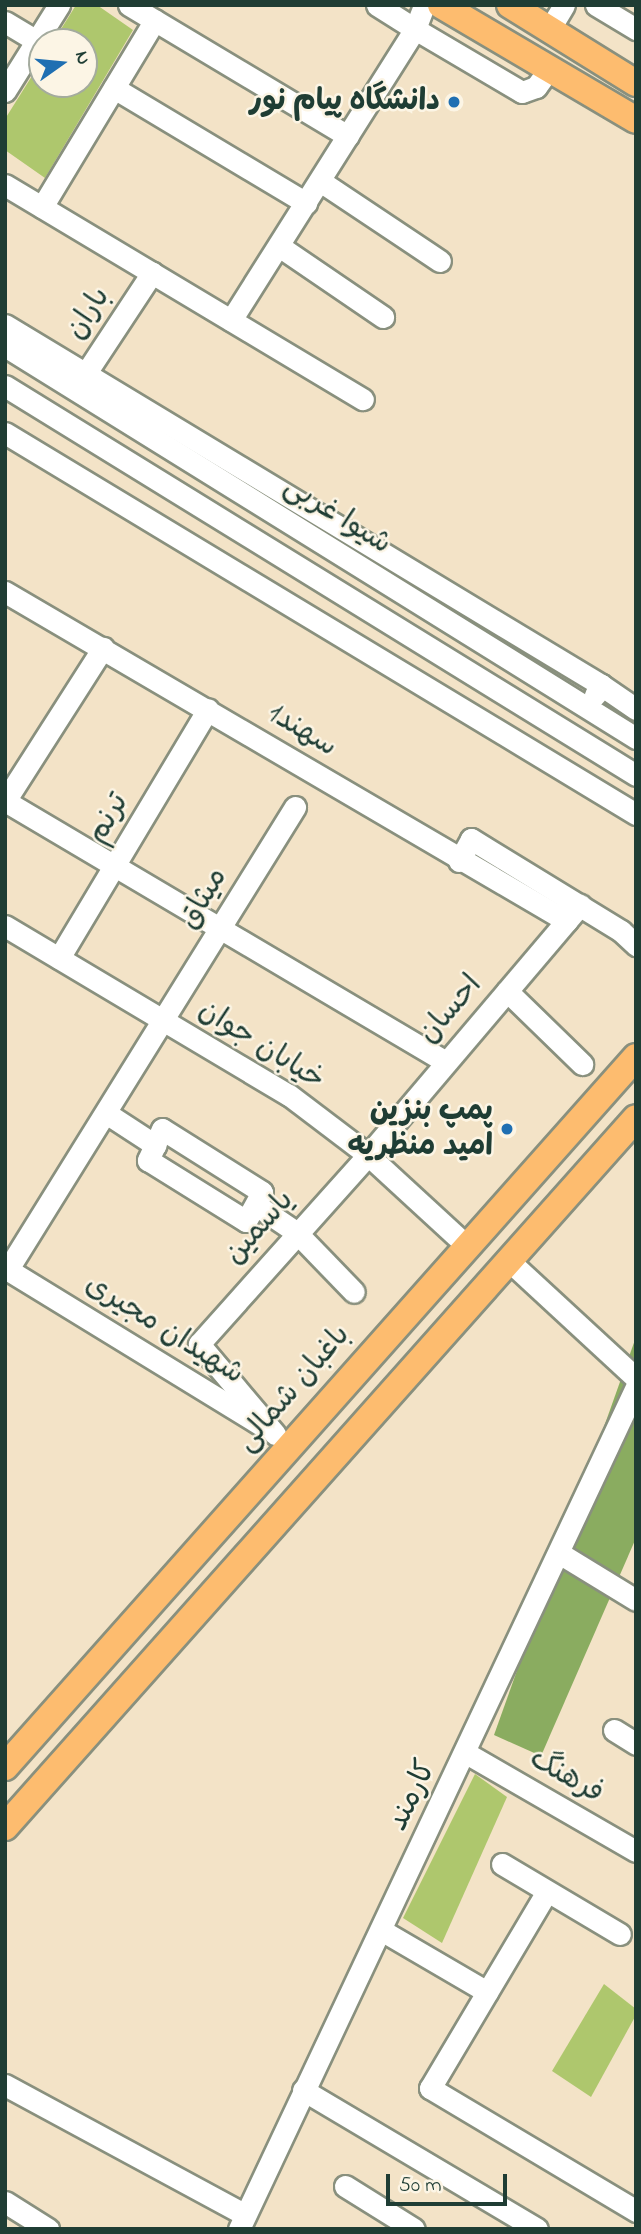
<!DOCTYPE html>
<meta charset="utf-8">
<style>
body{margin:0}
#map{position:relative;width:641px;height:2234px;overflow:hidden;background:#f3e3c7;font-family:"Indie Flower","Playpen Sans Arabic",sans-serif}
div>[style]{position:absolute}
[style*='--x']{left:calc(var(--x)*1px);top:calc(var(--y)*1px);width:calc(var(--w)*1px);rotate:calc(var(--a)*1deg)}
.green>*{inset:0;background:#aec76d}
.forest>*{inset:0;background:#8aac60}
.roads{filter:drop-shadow(2px 0 #89907e) drop-shadow(-2px 0 #89907e) drop-shadow(0 2px #89907e) drop-shadow(0 -2px #89907e)}
.minor>*{height:21px;margin:-10.5px;padding:0 10.5px;transform-origin:10.5px;border-radius:10.5px;background:#fff}
.major>*{height:26px;margin:-13px;padding:0 13px;transform-origin:13px;border-radius:13px;background:#fdbc6f}
.dots>*{width:19px;height:19px;translate:-50% -50%;box-sizing:border-box;border:4px solid #fcf5e5;border-radius:50%}
span{translate:-50% -50%;white-space:nowrap;text-align:center;line-height:1.15;-webkit-text-stroke:5px #fcf5e5;paint-order:stroke}
.poi-label{font-size:30px;color:#1f3d34;font-weight:700}
.right{translate:-100% -50%;text-align:right}
.street-label{font-size:30px;color:#1f3d34}
.frame{position:absolute;inset:0;border:7px solid #1f3d34;pointer-events:none}
.north{position:absolute;left:28px;top:28px;width:70px;height:70px;box-sizing:border-box;background:#fcf5e5;border:2px solid #a4ab9e;border-radius:50%;rotate:75deg;font-size:19px;font-weight:700;line-height:28px;text-align:center;color:#1f3d34}
.north::after{content:'';display:block;margin:auto;width:24px;height:32px;background:#1f6fb2;clip-path:polygon(50% 0,100% 100%,50% 72%,0 100%)}
.scale{position:absolute;left:386px;top:2174px;width:121px;height:32px;box-sizing:border-box;border:4px solid #1f3d34;border-top:0;padding-left:9px;font-size:21px;line-height:24px;white-space:nowrap;color:#1f3d34;-webkit-text-stroke:5px #fcf5e5;paint-order:stroke}
</style>
<div id="map">
<div class="green">
<div style="clip-path:polygon(76px 5px,97px 5px,133px 30px,45px 178px,5px 150px,5px 119px,42px 60px,42px 84px,84px 84px,84px 42px,53px 42px)"></div>
<div style="clip-path:polygon(475px 1774px,507px 1797px,442px 1943px,403px 1918px)"></div>
<div style="clip-path:polygon(604px 1984px,636px 2009px,636px 2015px,591px 2097px,552px 2071px)"></div>
</div>
<div class="forest">
<div style="clip-path:polygon(636px 1337px,636px 1538px,541px 1756px,494px 1735px)"></div>
</div>
<div class="roads">
<div class="minor">
<div style="--x:129;--y:5;--w:255;--a:30.9"></div>
<div style="--x:377;--y:5;--w:45;--a:32.3"></div>
<div style="--x:415;--y:29;--w:26;--a:-69"></div>
<div style="--x:596;--y:5;--w:47;--a:31"></div>
<div style="--x:5;--y:22;--w:37;--a:31"></div>
<div style="--x:549;--y:30;--w:29;--a:-59"></div>
<div style="--x:114;--y:88;--w:224;--a:30.9"></div>
<div style="--x:5;--y:91;--w:102;--a:-57.9"></div>
<div style="--x:320;--y:181;--w:144;--a:33.7"></div>
<div style="--x:5;--y:185;--w:417;--a:30.9"></div>
<div style="--x:42;--y:207;--w:218;--a:-58.9"></div>
<div style="--x:279;--y:246;--w:126;--a:34.3"></div>
<div style="--x:231;--y:320;--w:344;--a:-57.7"></div>
<div style="--x:415;--y:29;--w:124;--a:30.5"></div>
<div style="--x:522;--y:92;--w:15;--a:-20"></div>
<div style="--x:536;--y:87;--w:22;--a:-54"></div>
<div style="--x:5;--y:325;--w:696;--a:31.13"></div>
<div style="--x:5;--y:346;--w:743;--a:31.85"></div>
<div style="--x:80;--y:382;--w:131;--a:-56.6"></div>
<div style="--x:5;--y:386;--w:741;--a:31.65"></div>
<div style="--x:5;--y:433;--w:737;--a:31.12"></div>
<div style="--x:5;--y:592;--w:651;--a:30.35"></div>
<div style="--x:595;--y:695;--w:12;--a:-59"></div>
<div style="--x:601;--y:685;--w:42;--a:34.4"></div>
<div style="--x:5;--y:801;--w:512;--a:30.62"></div>
<div style="--x:5;--y:801;--w:182;--a:-57.4"></div>
<div style="--x:459;--y:861;--w:25;--a:-61"></div>
<div style="--x:471;--y:839;--w:176;--a:31.5"></div>
<div style="--x:621;--y:931;--w:21;--a:43"></div>
<div style="--x:5;--y:926;--w:330;--a:30.8"></div>
<div style="--x:289;--y:1095;--w:99;--a:37.2"></div>
<div style="--x:368;--y:1155;--w:133;--a:42.6"></div>
<div style="--x:59;--y:958;--w:290;--a:-59.1"></div>
<div style="--x:507;--y:991;--w:105;--a:44.2"></div>
<div style="--x:106;--y:1113;--w:59;--a:33.1"></div>
<div style="--x:155;--y:1145;--w:17;--a:115"></div>
<div style="--x:148;--y:1160;--w:115;--a:31.9"></div>
<div style="--x:246;--y:1221;--w:33;--a:-61"></div>
<div style="--x:262;--y:1192;--w:118;--a:-147.8"></div>
<div style="--x:162;--y:1129;--w:17;--a:114"></div>
<div style="--x:256;--y:1205;--w:48;--a:34"></div>
<div style="--x:296;--y:1232;--w:83;--a:46"></div>
<div style="--x:507;--y:1259;--w:176;--a:42.7"></div>
<div style="--x:5;--y:1268;--w:299;--a:31.5"></div>
<div style="--x:8;--y:1269;--w:544;--a:-58.15"></div>
<div style="--x:275;--y:1434;--w:118;--a:-130.2"></div>
<div style="--x:199;--y:1344;--w:254;--a:-48.2"></div>
<div style="--x:368;--y:1155;--w:328;--a:-49.7"></div>
<div style="--x:559;--y:1553;--w:90;--a:31.4"></div>
<div style="--x:614;--y:1730;--w:26;--a:32"></div>
<div style="--x:466;--y:1753;--w:196;--a:30"></div>
<div style="--x:502;--y:1864;--w:137;--a:30.7"></div>
<div style="--x:546;--y:1893;--w:227;--a:120.7"></div>
<div style="--x:430;--y:2088;--w:240;--a:30.8"></div>
<div style="--x:381;--y:1930;--w:123;--a:30.3"></div>
<div style="--x:5;--y:2085;--w:273;--a:28.4"></div>
<div style="--x:303;--y:2090;--w:272;--a:30.7"></div>
<div style="--x:345;--y:2186;--w:81;--a:31.9"></div>
<div style="--x:5;--y:2202;--w:51;--a:32.1"></div>
<div style="--x:239;--y:2229;--w:931;--a:-64.76"></div>
</div>
<div class="major">
<div style="--x:441;--y:5;--w:226;--a:30.5"></div>
<div style="--x:510;--y:5;--w:148;--a:31.8"></div>
<div style="--x:5;--y:1767;--w:950;--a:-48.37"></div>
<div style="--x:5;--y:1827;--w:949;--a:-48.33"></div>
</div>
</div>
<div class="dots">
<div style="left:454px;top:102px;background:#1f6fb2"></div>
<div style="left:507px;top:1129px;background:#1f6fb2"></div>
</div>
<div class="poi-label">
<span class="right" style="left:440px;top:102px">دانشگاه پیام نور</span>
<span class="right" style="left:493px;top:1129px">پمپ بنزین<br>امید منظریه</span>
</div>
<div class="street-label">
<span style="left:89px;top:314px;rotate:-57deg">باران</span>
<span style="left:337px;top:516px;rotate:32deg">شیوا غربی</span>
<span style="left:302px;top:731px;rotate:31deg">1سهند</span>
<span style="left:109px;top:819px;rotate:-60deg">ترنم</span>
<span style="left:204px;top:899px;rotate:-59deg">میثاق</span>
<span style="left:451px;top:1010px;rotate:-49deg">احسان</span>
<span style="left:261px;top:1046px;rotate:32deg">خیابان جوان</span>
<span style="left:260px;top:1228px;rotate:-48deg">یاسمین</span>
<span style="left:164px;top:1330px;rotate:32deg">شهیدان مجیری</span>
<span style="left:294px;top:1389px;rotate:-49deg">باغبان شمالی</span>
<span style="left:566px;top:1777px;rotate:30deg">فرهنگ</span>
<span style="left:413px;top:1796px;rotate:-64deg">کارمند</span>
</div>
<div class="frame"></div>
<div class="north">N</div>
<div class="scale">50 m</div>
</div>
